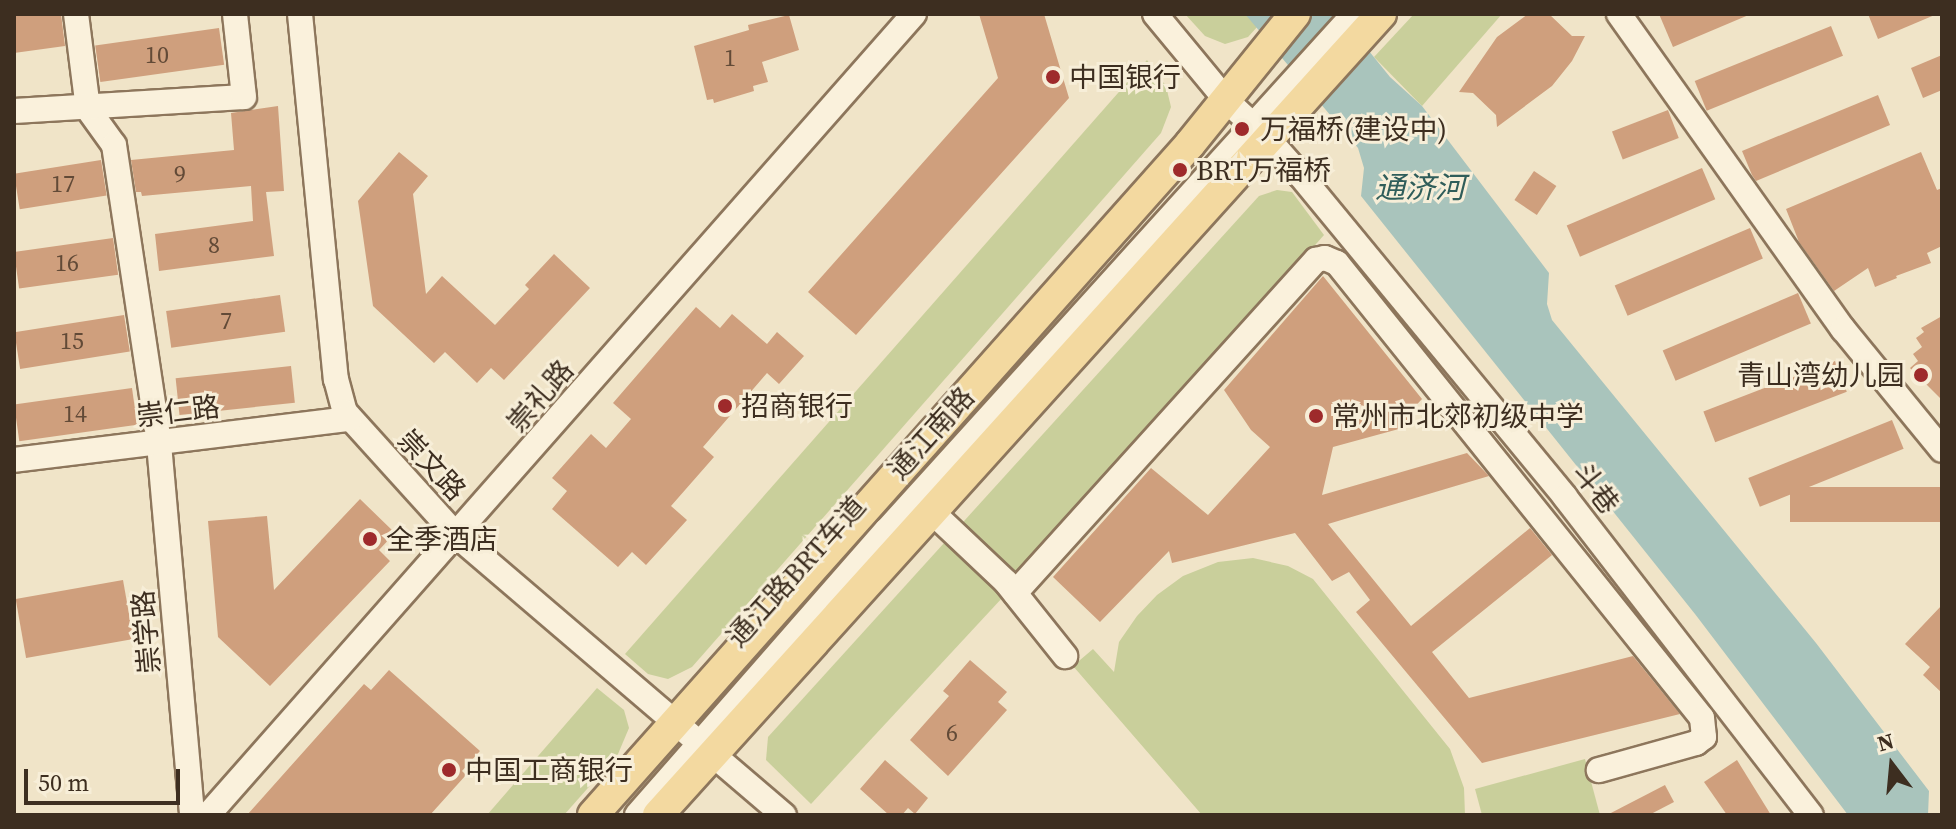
<!DOCTYPE html>
<meta charset="utf-8">
<style>
body{margin:0}
#map{position:relative;width:1956px;height:829px;overflow:hidden;background:#f0e4c8;font-family:"Source Serif 4","Noto Sans SC",serif}
div>[style]{position:absolute}
[style*='--x']{left:calc(var(--x)*1px);top:calc(var(--y)*1px);width:calc(var(--w)*1px);rotate:calc(var(--a)*1deg)}
.green>*{inset:0;background:#c9cf9b}
.water>*{inset:0;background:#a9c4bc}
.building>*{inset:0;background:#cf9f7d;transform-origin:0 0}
.roads{filter:drop-shadow(2px 0 #8d765c) drop-shadow(-2px 0 #8d765c) drop-shadow(0 2px #8d765c) drop-shadow(0 -2px #8d765c)}
.minor>*{height:24px;margin:-12px;padding:0 12px;transform-origin:12px;border-radius:12px;background:#faf1dc}
.major>*{height:30px;margin:-15px;padding:0 15px;transform-origin:15px;border-radius:15px;background:#f3d9a0}
.dots>*{width:22px;height:22px;translate:-50% -50%;box-sizing:border-box;border:4px solid #f7eed8;border-radius:50%}
span{translate:-50% -50%;white-space:nowrap;text-align:center;line-height:1.15;-webkit-text-stroke:6px #f7eed8;paint-order:stroke}
.number-label{font-size:24px;color:#624a37}
.number-label span{-webkit-text-stroke-width:0}
.poi-label{font-size:28px;color:#3d2e20}
.left{translate:0 -50%;text-align:left}
.right{translate:-100% -50%;text-align:right}
.street-label{font-size:28px;color:#3d2e20}
.water-label{font-size:30px;color:#2f5d5a;font-style:italic}
.frame{position:absolute;inset:0;border:16px solid #3d2e20;pointer-events:none}
.north{position:absolute;left:1852px;top:725px;width:80px;height:80px;-webkit-text-stroke:6px #f7eed8;paint-order:stroke;rotate:344deg;font-size:22px;font-weight:700;line-height:32px;text-align:center;color:#3d2e20}
.north::after{content:'';display:block;margin:auto;width:28px;height:36px;background:#3d2e20;clip-path:polygon(50% 0,100% 100%,50% 72%,0 100%)}
.scale{position:absolute;left:24px;top:769px;width:156px;height:36px;box-sizing:border-box;border:4px solid #3d2e20;border-top:0;padding-left:10px;font-size:24px;line-height:28px;white-space:nowrap;color:#3d2e20;-webkit-text-stroke:6px #f7eed8;paint-order:stroke}
</style>
<div id="map">
<div class="green">
<div style="clip-path:polygon(1185px 14px,1269px 14px,1248px 37px,1225px 44px,1205px 36px)"></div>
<div style="clip-path:polygon(1414px 14px,1502px 14px,1422px 106px,1374px 57px)"></div>
<div style="clip-path:polygon(1147px 60px,1166px 86px,1171px 107px,1161px 133px,692px 667px,668px 679px,648px 674px,625px 654px)"></div>
<div style="clip-path:polygon(1277px 190px,1292px 192px,1324px 235px,1003px 597px,811px 804px,766px 760px,768px 737px,1259px 196px)"></div>
<div style="clip-path:polygon(1253px 558px,1288px 566px,1313px 579px,1450px 749px,1464px 788px,1465px 815px,1202px 815px,1073px 666px,1093px 649px,1114px 672px,1119px 642px,1137px 616px,1157px 595px,1183px 576px,1218px 562px)"></div>
<div style="clip-path:polygon(597px 688px,624px 710px,629px 728px,618px 754px,564px 815px,487px 815px)"></div>
<div style="clip-path:polygon(1585px 759px,1600px 815px,1482px 815px,1475px 789px)"></div>
</div>
<div class="water">
<div style="clip-path:polygon(1245px 14px,1339px 14px,1390px 77px,1422px 106px,1549px 273px,1547px 304px,1552px 320px,1816px 643px,1929px 791px,1928px 815px,1848px 815px,1695px 614px,1361px 196px,1364px 168px,1358px 148px)"></div>
</div>
<div class="building">
<div style="clip-path:polygon(14px 14px,61px 14px,65px 46px,14px 53px)"></div>
<div style="clip-path:polygon(979px 14px,1044px 14px,1069px 98px,856px 335px,808px 292px,998px 78px)"></div>
<div style="clip-path:polygon(1528px 14px,1549px 14px,1572px 36px,1585px 36px,1572px 61px,1552px 86px,1497px 127px,1496px 115px,1473px 93px,1459px 92px,1497px 37px)"></div>
<div style="clip-path:polygon(1659px 14px,1751px 14px,1673px 47px)"></div>
<div style="clip-path:polygon(1868px 14px,1937px 14px,1878px 39px)"></div>
<div style="clip-path:polygon(789px 15px,799px 50px,762px 62px,768px 82px,753px 86px,754px 91px,714px 103px,713px 99px,707px 100px,694px 46px,749px 30px,748px 25px)"></div>
<div style="left:1831px;top:26px;width:32px;height:147px;rotate:68deg"></div>
<div style="left:219px;top:28px;width:37px;height:125px;rotate:82deg"></div>
<div style="clip-path:polygon(1942px 55px,1942px 90px,1923px 98px,1911px 68px)"></div>
<div style="clip-path:polygon(1878px 95px,1890px 125px,1756px 181px,1752px 175px,1742px 151px)"></div>
<div style="clip-path:polygon(278px 106px,284px 191px,266px 192px,274px 256px,159px 271px,155px 234px,253px 221px,251px 186px,142px 196px,141px 192px,136px 192px,131px 160px,234px 150px,231px 113px)"></div>
<div style="left:1668px;top:110px;width:30px;height:60px;rotate:69deg"></div>
<div style="clip-path:polygon(399px 152px,428px 176px,413px 194px,426px 294px,442px 276px,495px 325px,529px 289px,525px 285px,554px 254px,590px 288px,504px 380px,491px 368px,477px 383px,445px 352px,434px 363px,373px 306px,358px 201px)"></div>
<div style="clip-path:polygon(1921px 152px,1937px 190px,1942px 188px,1942px 246px,1927px 253px,1931px 263px,1896px 276px,1897px 278px,1875px 287px,1868px 268px,1834px 291px,1799px 242px,1786px 209px)"></div>
<div style="left:101px;top:160px;width:36px;height:88px;rotate:81deg"></div>
<div style="left:1702px;top:168px;width:34px;height:147px;rotate:67deg"></div>
<div style="left:1534px;top:171px;width:27px;height:35px;rotate:34deg"></div>
<div style="left:1750px;top:228px;width:33px;height:147px;rotate:67deg"></div>
<div style="left:113px;top:238px;width:37px;height:100px;rotate:82deg"></div>
<div style="clip-path:polygon(1323px 276px,1422px 399px,1407px 415px,1417px 424px,1333px 447px,1322px 495px,1467px 453px,1489px 476px,1328px 524px,1411px 626px,1530px 528px,1552px 555px,1432px 652px,1469px 698px,1633px 656px,1680px 714px,1482px 763px,1356px 612px,1370px 600px,1349px 572px,1332px 581px,1295px 533px,1172px 563px,1169px 551px,1100px 622px,1053px 577px,1151px 468px,1208px 515px,1270px 447px,1251px 430px,1224px 390px)"></div>
<div style="left:1798px;top:293px;width:33px;height:147px;rotate:67deg"></div>
<div style="left:280px;top:295px;width:37px;height:115px;rotate:82deg"></div>
<div style="clip-path:polygon(696px 307px,720px 328px,732px 314px,767px 344px,777px 332px,804px 356px,779px 384px,767px 373px,703px 447px,714px 457px,671px 506px,687px 520px,646px 565px,632px 552px,618px 567px,552px 509px,567px 491px,552px 478px,591px 434px,606px 448px,631px 419px,613px 403px)"></div>
<div style="left:124px;top:315px;width:37px;height:111px;rotate:81deg"></div>
<div style="clip-path:polygon(1942px 316px,1942px 400px,1910px 368px,1918px 361px,1913px 354px,1922px 347px,1916px 338px,1924px 332px,1921px 328px)"></div>
<div style="left:1835px;top:361px;width:33px;height:141px;rotate:69deg"></div>
<div style="left:291px;top:366px;width:37px;height:116px;rotate:84deg"></div>
<div style="left:132px;top:388px;width:37px;height:119px;rotate:82deg"></div>
<div style="left:1892px;top:420px;width:31px;height:155px;rotate:68deg"></div>
<div style="left:1942px;top:487px;width:35px;height:152px;rotate:90deg"></div>
<div style="clip-path:polygon(360px 499px,395px 533px,379px 550px,390px 561px,270px 686px,218px 637px,208px 521px,267px 516px,274px 590px)"></div>
<div style="left:123px;top:580px;width:60px;height:109px;rotate:80deg"></div>
<div style="clip-path:polygon(1942px 605px,1942px 693px,1923px 675px,1930px 667px,1905px 644px)"></div>
<div style="clip-path:polygon(970px 660px,1007px 692px,998px 702px,1007px 710px,948px 776px,910px 740px,949px 696px,943px 691px)"></div>
<div style="clip-path:polygon(389px 670px,480px 751px,462px 771px,466px 775px,430px 815px,247px 815px,364px 684px,371px 690px)"></div>
<div style="clip-path:polygon(885px 760px,928px 798px,915px 814px,908px 808px,902px 815px,889px 815px,860px 789px)"></div>
<div style="clip-path:polygon(1737px 760px,1771px 815px,1727px 815px,1704px 782px)"></div>
<div style="clip-path:polygon(1665px 785px,1674px 802px,1649px 815px,1607px 815px)"></div>
</div>
<div class="roads">
<div class="minor">
<div style="--x:76;--y:14;--w:96;--a:82.8"></div>
<div style="--x:88;--y:109;--w:44;--a:54.2"></div>
<div style="--x:114;--y:145;--w:302;--a:81.4"></div>
<div style="--x:159;--y:444;--w:372;--a:84.9"></div>
<div style="--x:300;--y:14;--w:367;--a:84.4"></div>
<div style="--x:336;--y:379;--w:34;--a:75"></div>
<div style="--x:345;--y:412;--w:167;--a:47.9"></div>
<div style="--x:457;--y:536;--w:430;--a:40.5"></div>
<div style="--x:1155;--y:14;--w:113;--a:50.4"></div>
<div style="--x:1227;--y:101;--w:57;--a:42.9"></div>
<div style="--x:1269;--y:140;--w:47;--a:48.5"></div>
<div style="--x:1300;--y:175;--w:417;--a:50.5"></div>
<div style="--x:1565;--y:497;--w:402;--a:52.3"></div>
<div style="--x:1619;--y:14;--w:387;--a:54.6"></div>
<div style="--x:1843;--y:329;--w:156;--a:50.7"></div>
<div style="--x:14;--y:111;--w:230;--a:-3.5"></div>
<div style="--x:244;--y:97;--w:83;--a:-96.2"></div>
<div style="--x:14;--y:460;--w:338;--a:-7"></div>
<div style="--x:932;--y:512;--w:102;--a:43.4"></div>
<div style="--x:1006;--y:582;--w:95;--a:51.4"></div>
<div style="--x:1015;--y:593;--w:449;--a:-47.9"></div>
<div style="--x:1316;--y:260;--w:9;--a:-13"></div>
<div style="--x:1325;--y:258;--w:13;--a:23"></div>
<div style="--x:1337;--y:263;--w:583;--a:51.26"></div>
<div style="--x:1702;--y:718;--w:19;--a:84"></div>
<div style="--x:1704;--y:737;--w:10;--a:143"></div>
<div style="--x:1696;--y:743;--w:101;--a:164.4"></div>
<div style="--x:208;--y:815;--w:1068;--a:-48.61"></div>
<div style="--x:637;--y:815;--w:378;--a:-48.8"></div>
<div style="--x:886;--y:531;--w:697;--a:-47.85"></div>
</div>
<div class="major">
<div style="--x:593;--y:815;--w:898;--a:-48.34"></div>
<div style="--x:1190;--y:144;--w:167;--a:-51.1"></div>
<div style="--x:658;--y:815;--w:1079;--a:-47.93"></div>
</div>
</div>
<div class="dots">
<div style="left:1053px;top:77px;background:#9e2a2b"></div>
<div style="left:1242px;top:129px;background:#9e2a2b"></div>
<div style="left:1180px;top:170px;background:#9e2a2b"></div>
<div style="left:1921px;top:375px;background:#9e2a2b"></div>
<div style="left:725px;top:406px;background:#9e2a2b"></div>
<div style="left:1316px;top:416px;background:#9e2a2b"></div>
<div style="left:370px;top:539px;background:#9e2a2b"></div>
<div style="left:449px;top:770px;background:#9e2a2b"></div>
</div>
<div class="number-label">
<span style="left:157px;top:55px">10</span>
<span style="left:730px;top:58px">1</span>
<span style="left:180px;top:174px">9</span>
<span style="left:63px;top:184px">17</span>
<span style="left:214px;top:245px">8</span>
<span style="left:67px;top:263px">16</span>
<span style="left:226px;top:321px">7</span>
<span style="left:72px;top:341px">15</span>
<span style="left:75px;top:414px">14</span>
<span style="left:952px;top:733px">6</span>
</div>
<div class="poi-label">
<span class="left" style="left:1069px;top:77px">中国银行</span>
<span class="left" style="left:1260px;top:129px">万福桥(建设中)</span>
<span class="left" style="left:1196px;top:170px">BRT万福桥</span>
<span class="right" style="left:1905px;top:375px">青山湾幼儿园</span>
<span class="left" style="left:741px;top:406px">招商银行</span>
<span class="left" style="left:1332px;top:416px">常州市北郊初级中学</span>
<span class="left" style="left:386px;top:539px">全季酒店</span>
<span class="left" style="left:465px;top:770px">中国工商银行</span>
</div>
<div class="street-label">
<span style="left:540px;top:396px;rotate:-49deg">崇礼路</span>
<span style="left:178px;top:411px;rotate:-7deg">崇仁路</span>
<span style="left:931px;top:433px;rotate:-48deg">通江南路</span>
<span style="left:432px;top:465px;rotate:47deg">崇文路</span>
<span style="left:1596px;top:488px;rotate:52deg">斗巷</span>
<span style="left:796px;top:571px;rotate:-48deg">通江路BRT车道</span>
<span style="left:146px;top:632px;rotate:-95deg">崇学路</span>
</div>
<div class="water-label">
<span style="left:1420px;top:188px">通济河</span>
</div>
<div class="frame"></div>
<div class="north">N</div>
<div class="scale">50 m</div>
</div>
